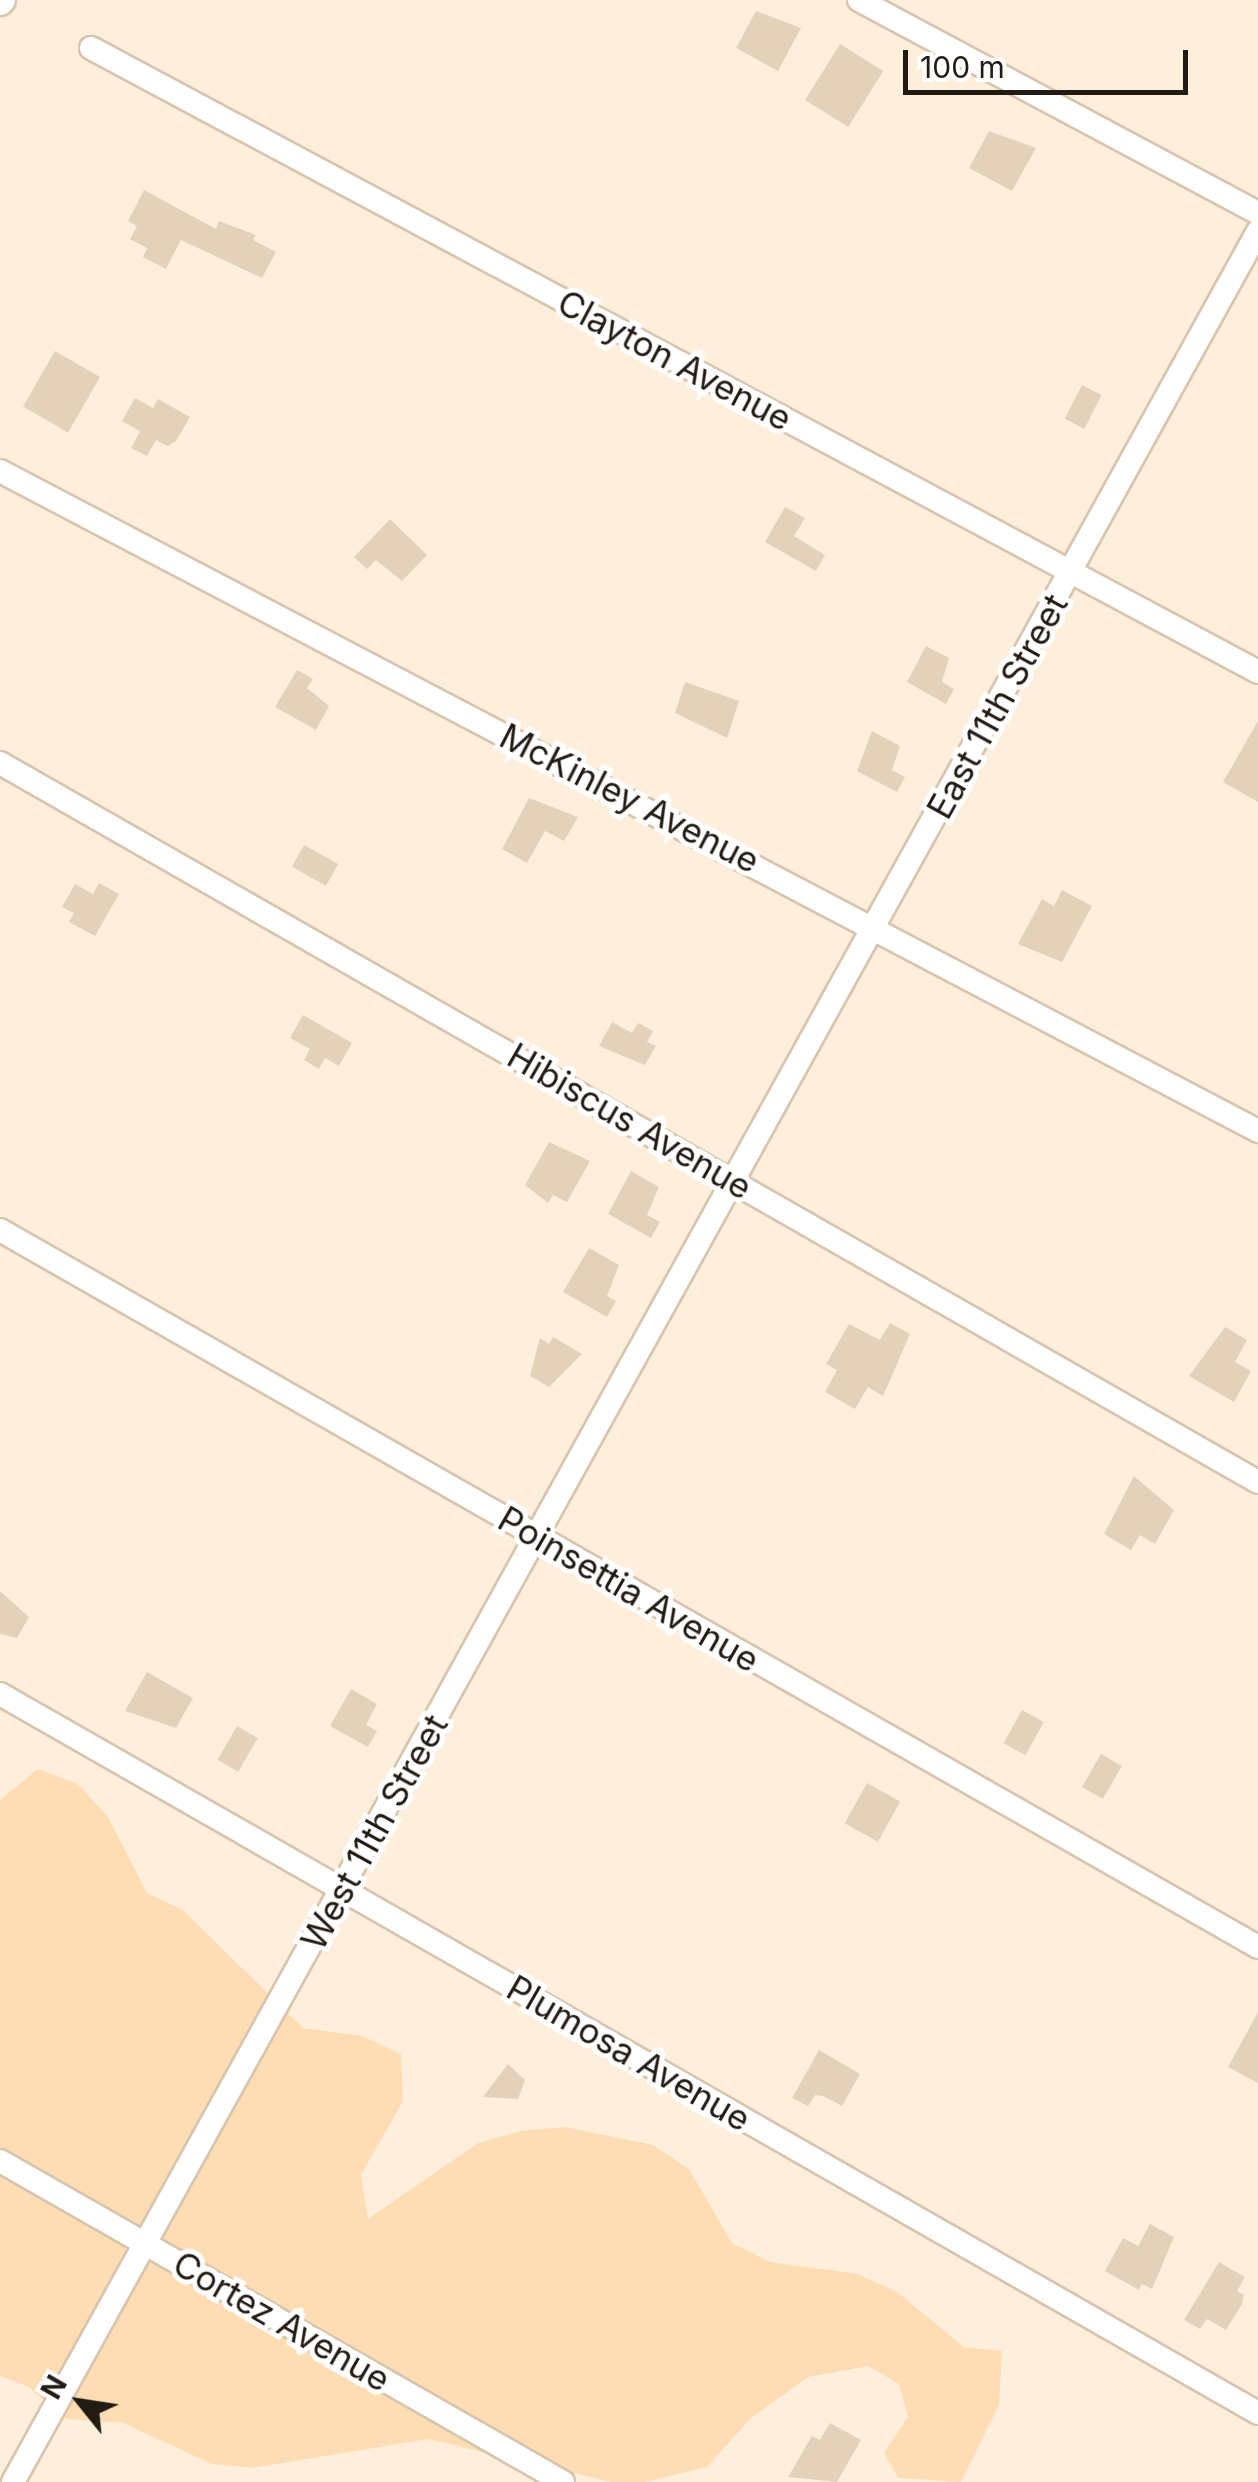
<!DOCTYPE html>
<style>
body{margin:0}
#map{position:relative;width:1258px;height:2482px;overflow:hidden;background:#feefdc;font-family:Inter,sans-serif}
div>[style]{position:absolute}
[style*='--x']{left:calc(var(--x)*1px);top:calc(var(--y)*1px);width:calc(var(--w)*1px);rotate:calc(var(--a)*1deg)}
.green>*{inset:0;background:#ffddb4}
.building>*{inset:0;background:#e4d1ba;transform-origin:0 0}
.roads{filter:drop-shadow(2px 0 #d7c5ae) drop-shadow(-2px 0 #d7c5ae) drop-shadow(0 2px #d7c5ae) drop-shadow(0 -2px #d7c5ae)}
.minor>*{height:22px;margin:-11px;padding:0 11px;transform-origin:11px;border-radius:11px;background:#fff}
.tertiary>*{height:28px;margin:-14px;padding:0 14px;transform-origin:14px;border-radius:14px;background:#fff}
span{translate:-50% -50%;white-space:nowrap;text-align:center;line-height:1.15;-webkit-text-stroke:10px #fff;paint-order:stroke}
.street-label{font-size:35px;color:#221b13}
.north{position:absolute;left:30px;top:2352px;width:100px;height:100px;-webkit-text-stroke:8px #fff;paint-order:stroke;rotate:300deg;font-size:28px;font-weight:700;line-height:40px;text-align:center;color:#221b13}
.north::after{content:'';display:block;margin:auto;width:35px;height:45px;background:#221b13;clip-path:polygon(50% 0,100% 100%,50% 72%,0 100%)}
.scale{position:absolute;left:903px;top:50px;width:285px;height:45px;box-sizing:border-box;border:5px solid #221b13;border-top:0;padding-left:12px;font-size:30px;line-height:35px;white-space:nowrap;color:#221b13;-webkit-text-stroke:8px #fff;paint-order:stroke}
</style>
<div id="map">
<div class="green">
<div style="clip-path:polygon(38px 1769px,78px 1784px,108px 1817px,147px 1893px,183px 1910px,303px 2028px,362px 2036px,401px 2054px,403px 2101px,361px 2175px,368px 2219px,478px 2143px,521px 2131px,564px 2127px,653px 2145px,689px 2169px,732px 2243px,771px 2262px,858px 2274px,897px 2292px,964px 2347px,1002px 2351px,999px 2405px,961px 2482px,898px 2478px,884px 2453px,908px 2417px,899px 2384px,868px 2366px,808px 2377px,751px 2418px,707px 2467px,645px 2482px,611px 2482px,428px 2439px,253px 2468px,212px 2464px,123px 2423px,66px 2419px,27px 2386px,0 2376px,0 1800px)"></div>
</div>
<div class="building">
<div style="clip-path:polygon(756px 11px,801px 28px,778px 71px,736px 48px)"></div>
<div style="left:840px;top:44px;width:51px;height:66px;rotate:32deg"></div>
<div style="clip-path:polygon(989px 131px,1036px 148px,1012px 191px,969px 168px)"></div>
<div style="clip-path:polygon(144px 190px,216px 229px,219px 221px,256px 235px,253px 240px,276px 252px,262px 278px,181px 240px,166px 269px,143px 257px,147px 248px,130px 239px,137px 226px,128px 221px)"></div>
<div style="left:55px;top:351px;width:52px;height:64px;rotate:30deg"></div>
<div style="left:1082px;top:385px;width:22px;height:38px;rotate:27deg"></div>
<div style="clip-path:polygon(135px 398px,153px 408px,158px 399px,190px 417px,176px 441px,167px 446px,156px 440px,147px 456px,131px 448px,140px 431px,122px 421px)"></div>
<div style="clip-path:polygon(785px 507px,805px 518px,794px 536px,825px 555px,816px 571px,765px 542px)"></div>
<div style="clip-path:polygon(390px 519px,427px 555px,402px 581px,376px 560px,367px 569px,354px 557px)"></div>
<div style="clip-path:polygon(926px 646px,949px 658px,942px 682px,954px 689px,946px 704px,907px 682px)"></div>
<div style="clip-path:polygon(297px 670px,313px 679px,307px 688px,329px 706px,316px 730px,275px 707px)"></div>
<div style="clip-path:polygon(685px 682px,739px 701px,727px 738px,675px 713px)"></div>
<div style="clip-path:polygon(1258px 721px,1258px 802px,1223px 782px)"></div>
<div style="clip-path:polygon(872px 731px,900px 746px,892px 770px,905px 777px,897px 792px,857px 771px)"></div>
<div style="clip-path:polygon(529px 798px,578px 817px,564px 841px,545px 831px,527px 863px,502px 849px)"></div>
<div style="left:304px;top:845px;width:39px;height:25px;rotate:29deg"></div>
<div style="clip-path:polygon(99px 883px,119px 894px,95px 936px,69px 922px,74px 913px,62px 907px,75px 884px,93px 894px)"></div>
<div style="clip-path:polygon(1062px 890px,1092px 906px,1062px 962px,1018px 944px,1042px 899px,1054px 906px)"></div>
<div style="clip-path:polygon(303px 1015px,352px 1043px,339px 1066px,325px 1058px,319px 1069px,304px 1060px,310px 1049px,290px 1038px)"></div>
<div style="clip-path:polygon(612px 1022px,632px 1033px,638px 1023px,653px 1031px,647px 1042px,656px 1046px,645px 1065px,599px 1046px)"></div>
<div style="clip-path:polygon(549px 1142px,590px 1161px,567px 1202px,553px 1195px,548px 1203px,525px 1185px)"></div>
<div style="clip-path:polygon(631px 1171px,659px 1187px,647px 1215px,660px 1222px,651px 1238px,608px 1214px)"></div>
<div style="clip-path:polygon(589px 1248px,619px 1265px,607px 1296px,616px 1301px,607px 1317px,563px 1292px)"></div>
<div style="clip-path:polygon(890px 1323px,910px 1334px,883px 1396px,868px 1387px,855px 1409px,825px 1392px,837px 1370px,826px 1364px,849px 1324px,880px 1340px)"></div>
<div style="clip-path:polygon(1225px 1327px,1247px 1340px,1235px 1362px,1251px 1371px,1234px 1402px,1189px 1376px)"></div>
<div style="clip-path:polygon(553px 1337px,582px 1354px,549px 1387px,530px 1376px,540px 1338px,549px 1344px)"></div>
<div style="clip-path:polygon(1134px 1476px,1174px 1510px,1155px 1544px,1140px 1535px,1131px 1550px,1104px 1534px)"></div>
<div style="clip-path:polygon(0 1591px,29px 1617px,17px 1638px,0 1634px)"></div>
<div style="clip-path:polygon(147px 1672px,193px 1698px,176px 1728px,125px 1711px)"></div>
<div style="clip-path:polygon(351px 1689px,377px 1704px,366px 1725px,377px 1731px,368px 1747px,330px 1726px)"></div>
<div style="left:1022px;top:1710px;width:25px;height:38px;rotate:29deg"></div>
<div style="left:237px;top:1726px;width:24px;height:39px;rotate:30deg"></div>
<div style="left:1101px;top:1754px;width:24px;height:38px;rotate:30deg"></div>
<div style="left:867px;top:1783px;width:38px;height:46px;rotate:29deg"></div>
<div style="clip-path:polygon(1258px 2012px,1258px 2083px,1228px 2067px)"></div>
<div style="clip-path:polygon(819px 2050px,860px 2074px,842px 2106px,823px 2096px,815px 2095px,808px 2106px,792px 2098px)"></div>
<div style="clip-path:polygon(508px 2064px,525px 2080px,518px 2099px,483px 2097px)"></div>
<div style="clip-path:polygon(1150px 2224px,1174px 2237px,1152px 2289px,1142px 2284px,1139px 2290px,1105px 2271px,1123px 2238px,1138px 2246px)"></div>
<div style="clip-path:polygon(1219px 2262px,1245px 2277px,1237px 2291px,1244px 2295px,1242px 2304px,1226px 2330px,1207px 2319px,1200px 2329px,1184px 2320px)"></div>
<div style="clip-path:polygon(830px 2423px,861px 2440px,837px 2482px,788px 2477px,812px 2436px,820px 2440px)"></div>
</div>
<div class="roads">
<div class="minor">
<div style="--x:859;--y:0;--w:452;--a:28.1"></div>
<div style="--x:91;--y:48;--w:1323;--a:28.13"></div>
<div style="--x:0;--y:471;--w:1421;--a:27.68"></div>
<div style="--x:0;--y:763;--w:1449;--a:29.75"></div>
<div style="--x:0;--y:1230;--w:1448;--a:29.68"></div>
<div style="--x:0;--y:1694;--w:1449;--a:29.75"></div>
<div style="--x:0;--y:2161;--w:648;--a:29.69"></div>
<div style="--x:13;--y:2482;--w:2572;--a:-61.05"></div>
</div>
<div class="tertiary">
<div style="--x:0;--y:1;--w:1;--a:-45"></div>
</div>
</div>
<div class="street-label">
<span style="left:675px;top:360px;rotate:28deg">Clayton Avenue</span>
<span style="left:997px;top:706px;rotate:-61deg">East 11th Street</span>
<span style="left:630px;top:798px;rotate:27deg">McKinley Avenue</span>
<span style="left:630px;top:1121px;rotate:30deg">Hibiscus Avenue</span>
<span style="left:629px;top:1589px;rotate:30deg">Poinsettia Avenue</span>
<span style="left:374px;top:1832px;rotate:-61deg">West 11th Street</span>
<span style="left:629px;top:2053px;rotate:30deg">Plumosa Avenue</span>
<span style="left:282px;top:2321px;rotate:30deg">Cortez Avenue</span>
</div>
<div class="north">N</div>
<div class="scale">100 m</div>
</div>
